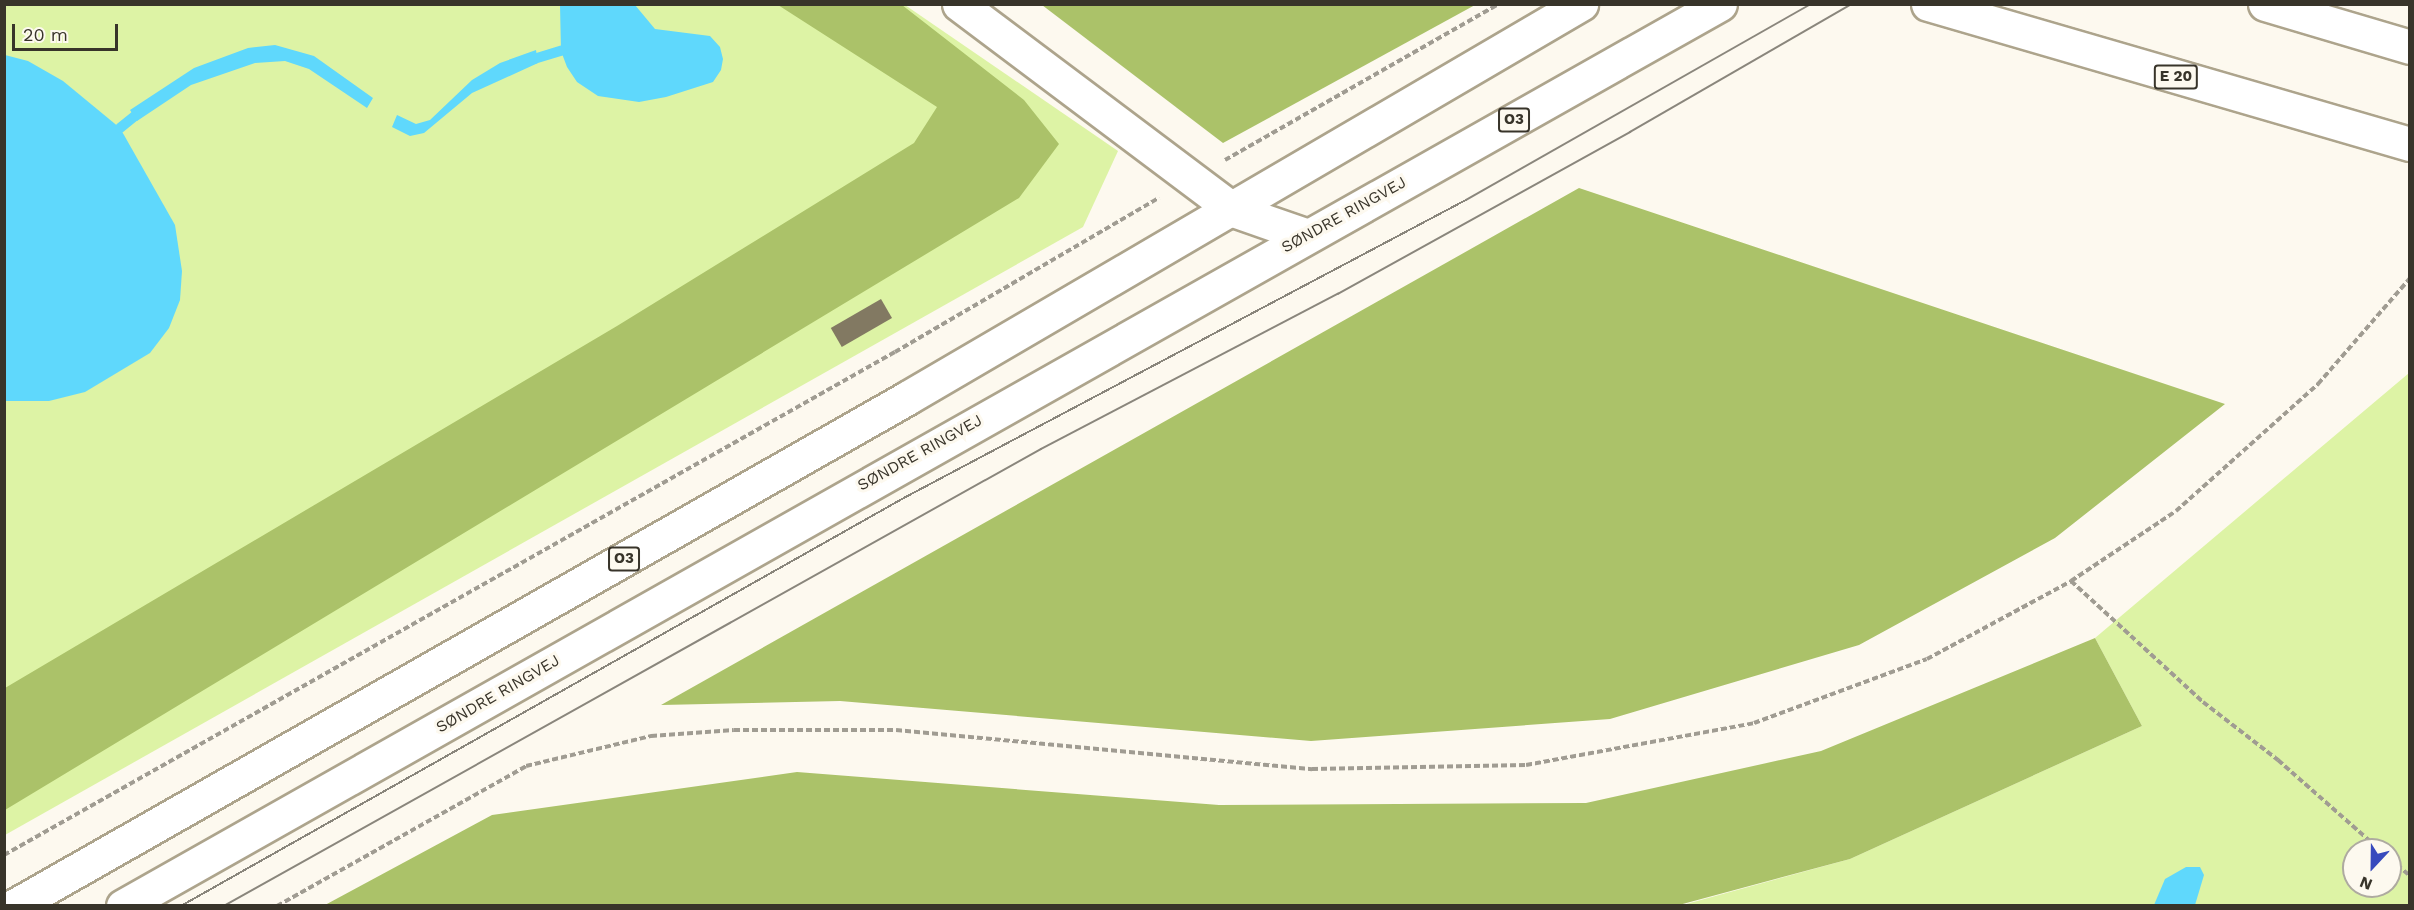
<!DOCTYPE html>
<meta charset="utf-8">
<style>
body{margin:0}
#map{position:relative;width:2414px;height:910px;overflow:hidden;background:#fdf9ef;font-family:"Work Sans",sans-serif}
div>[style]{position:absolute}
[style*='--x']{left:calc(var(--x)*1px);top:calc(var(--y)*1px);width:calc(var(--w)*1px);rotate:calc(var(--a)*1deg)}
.green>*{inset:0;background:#ddf3a5}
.forest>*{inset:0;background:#abc269}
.water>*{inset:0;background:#5fd8fc}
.stream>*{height:10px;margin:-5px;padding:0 5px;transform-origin:5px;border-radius:5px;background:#5fd8fc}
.building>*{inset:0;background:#827962;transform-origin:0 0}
.path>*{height:4px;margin-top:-2px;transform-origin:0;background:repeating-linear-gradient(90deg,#a09c92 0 6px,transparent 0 9px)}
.roads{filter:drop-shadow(2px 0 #ada48c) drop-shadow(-2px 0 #ada48c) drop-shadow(0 2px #ada48c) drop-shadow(0 -2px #ada48c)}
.major>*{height:33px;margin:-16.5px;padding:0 16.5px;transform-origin:16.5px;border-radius:16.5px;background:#fff}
.highway>*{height:33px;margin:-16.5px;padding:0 16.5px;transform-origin:16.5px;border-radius:16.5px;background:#fff}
.tram>*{height:1.5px;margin:-0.75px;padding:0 0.75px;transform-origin:0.75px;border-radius:0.75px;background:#8a867c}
span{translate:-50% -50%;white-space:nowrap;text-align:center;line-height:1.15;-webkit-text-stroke:6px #fdf9ef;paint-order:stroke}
.shield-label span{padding:2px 4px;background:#fdf9ef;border:2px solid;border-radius:4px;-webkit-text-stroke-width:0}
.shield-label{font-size:15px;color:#38342a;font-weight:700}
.street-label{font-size:16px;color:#38342a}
.frame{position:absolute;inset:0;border:6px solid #38342a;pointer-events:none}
.north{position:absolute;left:2342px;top:838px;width:60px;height:60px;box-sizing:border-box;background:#fdf9ef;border:2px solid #aeaaa0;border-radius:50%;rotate:202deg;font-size:16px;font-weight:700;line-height:24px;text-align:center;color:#38342a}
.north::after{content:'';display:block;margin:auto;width:21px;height:27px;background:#384abd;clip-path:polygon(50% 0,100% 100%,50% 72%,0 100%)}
.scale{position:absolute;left:12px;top:24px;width:106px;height:27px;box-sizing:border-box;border:3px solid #38342a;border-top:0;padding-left:8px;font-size:18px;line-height:21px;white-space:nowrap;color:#38342a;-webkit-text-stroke:4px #fdf9ef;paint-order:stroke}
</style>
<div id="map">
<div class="green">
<div style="clip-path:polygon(5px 5px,905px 5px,1118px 151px,1083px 227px,5px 835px)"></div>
<div style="clip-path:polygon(evenodd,2409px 373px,2409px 905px,1679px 906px,1850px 859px,2142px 726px,2095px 638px,2409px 373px,2354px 850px,2390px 850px,2390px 886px,2354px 886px,2354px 850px)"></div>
</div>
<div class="forest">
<div style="clip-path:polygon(778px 5px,902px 5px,1024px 100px,1059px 144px,1019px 198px,5px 810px,5px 688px,617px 326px,914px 143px,937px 107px)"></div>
<div style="clip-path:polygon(1042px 5px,1475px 5px,1223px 143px)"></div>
<div style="clip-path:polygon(1579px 188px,2225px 404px,2055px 538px,1859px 645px,1610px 719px,1311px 741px,840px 701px,661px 705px)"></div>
<div style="clip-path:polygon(2095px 638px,2142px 726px,1850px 859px,1679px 905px,325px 905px,492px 815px,797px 772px,1219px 805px,1586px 803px,1821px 751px)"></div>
</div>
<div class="water">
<div style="clip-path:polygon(560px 5px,635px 5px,655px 29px,710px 36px,720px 47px,723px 59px,721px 70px,713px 82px,666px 97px,639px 102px,598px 96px,577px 82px,567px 67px,561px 51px)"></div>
<div style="clip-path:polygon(275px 45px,314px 56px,373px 98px,367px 108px,309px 69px,285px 61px,255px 63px,191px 85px,137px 121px,130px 110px,194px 68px,248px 48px)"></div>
<div style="clip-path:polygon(536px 50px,538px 63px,472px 93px,424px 133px,410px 136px,392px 127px,397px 115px,416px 124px,430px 120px,472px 80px,500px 63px)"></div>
<div style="clip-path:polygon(5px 55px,28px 61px,63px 81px,120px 128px,175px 225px,182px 271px,180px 300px,169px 328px,150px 353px,85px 392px,49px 401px,5px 401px)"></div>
<div style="clip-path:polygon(2186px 867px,2200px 867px,2204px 875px,2195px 905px,2154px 905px,2165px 879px)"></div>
</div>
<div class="stream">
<div style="--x:524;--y:62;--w:39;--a:-17"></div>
<div style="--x:120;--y:128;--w:32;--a:-39"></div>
</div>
<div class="building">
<div style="left:881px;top:299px;width:22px;height:58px;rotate:60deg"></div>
</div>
<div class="path">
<div style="--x:1225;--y:160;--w:314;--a:-29.7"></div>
<div style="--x:2071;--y:581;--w:179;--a:42.5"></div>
<div style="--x:2203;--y:702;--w:95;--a:37.7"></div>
<div style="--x:2278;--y:760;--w:136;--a:41.4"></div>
<div style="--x:4;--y:855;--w:1023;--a:-29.45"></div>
<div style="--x:895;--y:352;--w:306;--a:-30.3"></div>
<div style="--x:2390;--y:859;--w:26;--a:40"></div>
<div style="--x:277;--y:906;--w:286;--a:-29.3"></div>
<div style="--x:526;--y:766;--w:129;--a:-13.5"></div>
<div style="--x:651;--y:736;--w:83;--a:-4.1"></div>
<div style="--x:734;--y:730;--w:162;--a:0"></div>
<div style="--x:896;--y:730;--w:418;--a:5.4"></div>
<div style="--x:1312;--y:769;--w:214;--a:-1.1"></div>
<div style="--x:1526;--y:765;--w:232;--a:-10.4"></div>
<div style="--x:1754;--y:723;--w:184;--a:-20.3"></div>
<div style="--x:1927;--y:659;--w:164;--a:-28.4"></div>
<div style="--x:2071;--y:581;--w:126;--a:-33.7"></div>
<div style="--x:2176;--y:511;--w:191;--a:-41.8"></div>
<div style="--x:2318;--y:384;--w:140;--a:-49"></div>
</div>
<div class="roads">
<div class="major">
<div style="--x:14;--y:906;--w:1027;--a:-29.63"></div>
<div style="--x:907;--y:398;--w:781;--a:-30.31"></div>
<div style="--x:123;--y:906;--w:1834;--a:-29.46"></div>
</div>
<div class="highway">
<div style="--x:959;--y:4;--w:343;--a:36.9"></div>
<div style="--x:1233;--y:210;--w:79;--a:19.1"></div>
<div style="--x:1928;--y:4;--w:502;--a:16.2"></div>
<div style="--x:2265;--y:4;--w:151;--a:16.5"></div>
</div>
</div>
<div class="tram">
<div style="--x:181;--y:906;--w:828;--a:-29.44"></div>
<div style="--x:902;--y:499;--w:638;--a:-27.93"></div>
<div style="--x:1466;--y:200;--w:397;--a:-29.6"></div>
<div style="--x:224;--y:906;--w:936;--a:-29.22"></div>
<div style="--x:1041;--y:449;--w:335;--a:-27.6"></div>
<div style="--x:1338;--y:294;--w:334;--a:-29"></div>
<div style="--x:1630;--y:132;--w:256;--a:-30"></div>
</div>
<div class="shield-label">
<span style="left:2176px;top:77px">E 20</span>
<span style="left:1514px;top:120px">O3</span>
<span style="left:624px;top:559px">O3</span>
</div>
<div class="street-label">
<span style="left:1344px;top:215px;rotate:-29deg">SØNDRE RINGVEJ</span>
<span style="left:920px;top:453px;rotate:-29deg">SØNDRE RINGVEJ</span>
<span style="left:498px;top:694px;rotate:-30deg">SØNDRE RINGVEJ</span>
</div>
<div class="frame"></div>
<div class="north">N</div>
<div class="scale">20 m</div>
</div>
